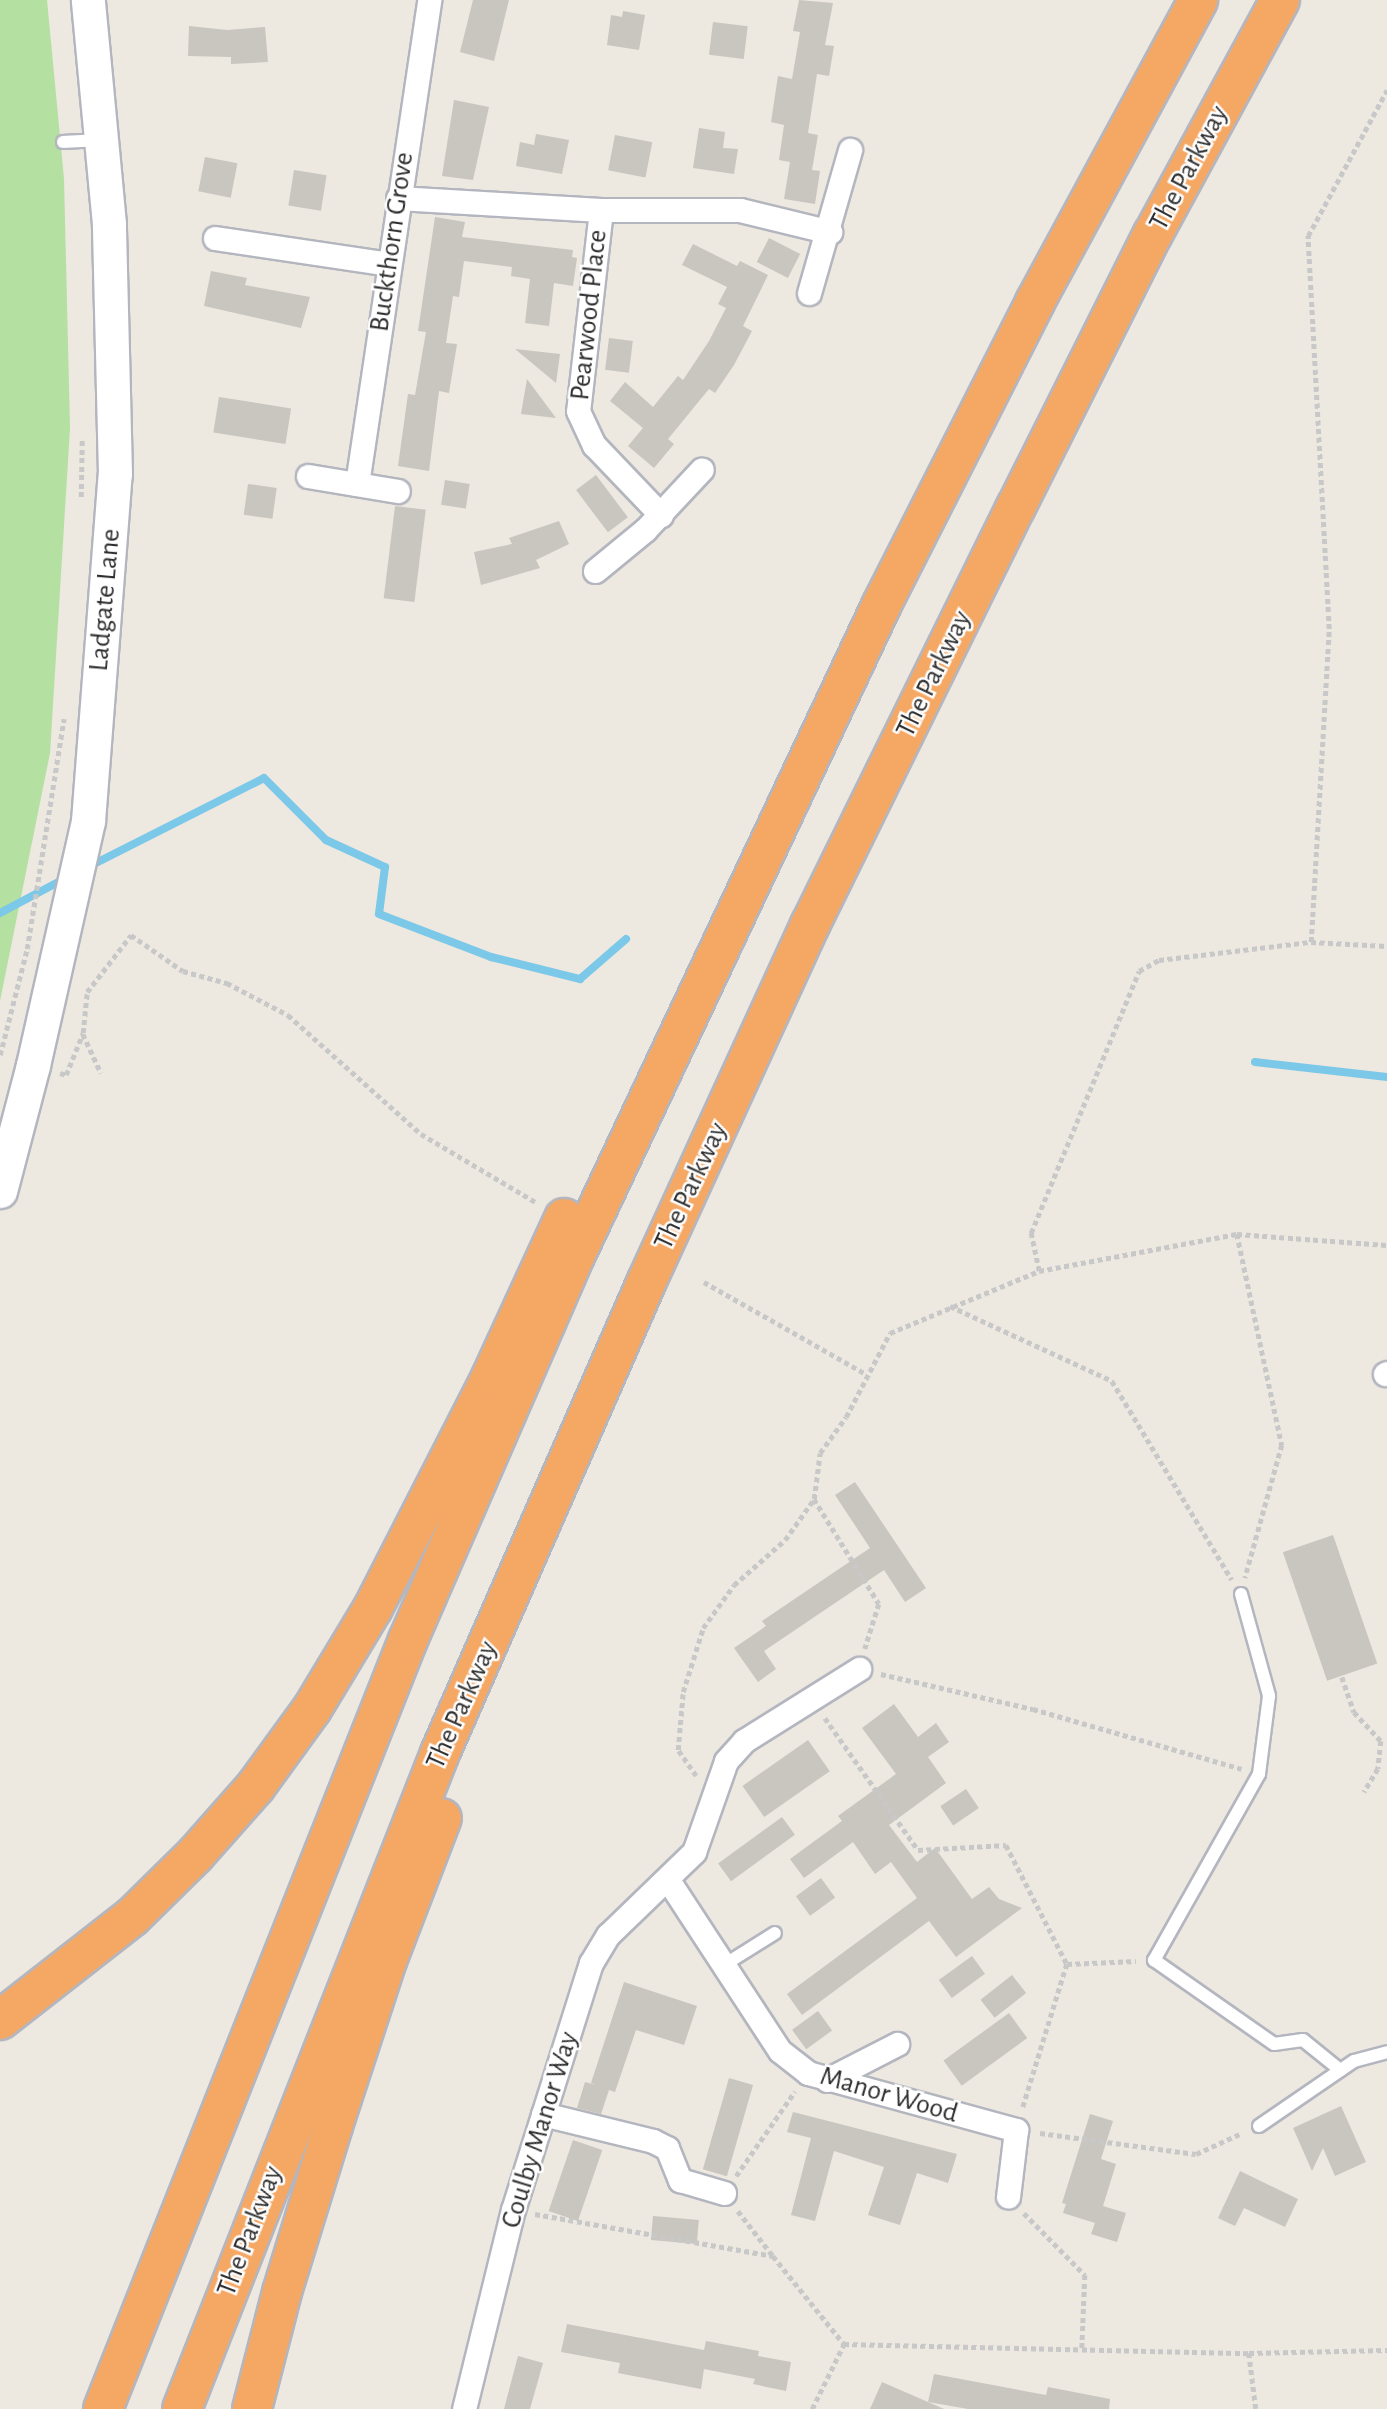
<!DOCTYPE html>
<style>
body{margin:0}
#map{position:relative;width:1387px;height:2409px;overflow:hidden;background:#ede8e0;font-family:"Alegreya Sans",sans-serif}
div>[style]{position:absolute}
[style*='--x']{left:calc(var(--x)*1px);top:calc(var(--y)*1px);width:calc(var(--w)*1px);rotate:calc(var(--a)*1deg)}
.green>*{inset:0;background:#b4e0a1}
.stream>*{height:8px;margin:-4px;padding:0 4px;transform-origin:4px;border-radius:4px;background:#7bc8e8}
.building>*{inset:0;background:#c9c6bf;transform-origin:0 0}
.path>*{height:4.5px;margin-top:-2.25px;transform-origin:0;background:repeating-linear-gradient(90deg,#c8c8c8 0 5px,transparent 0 8.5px)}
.roads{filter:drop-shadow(2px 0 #b4b6bf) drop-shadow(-2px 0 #b4b6bf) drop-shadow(0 2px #b4b6bf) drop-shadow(0 -2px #b4b6bf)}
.lane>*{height:12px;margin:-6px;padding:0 6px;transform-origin:6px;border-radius:6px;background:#fff}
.street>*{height:23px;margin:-11.5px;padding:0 11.5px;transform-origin:11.5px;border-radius:11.5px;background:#fff}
.secondary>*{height:33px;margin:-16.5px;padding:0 16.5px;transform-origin:16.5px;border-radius:16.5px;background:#fff}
.highway>*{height:38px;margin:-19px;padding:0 19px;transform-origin:19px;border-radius:19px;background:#f5a764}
span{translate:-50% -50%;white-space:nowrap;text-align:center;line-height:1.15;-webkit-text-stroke:5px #fff;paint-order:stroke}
.street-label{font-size:28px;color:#2d2d2d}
</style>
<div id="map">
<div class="green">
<div style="clip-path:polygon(0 0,47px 0,64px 179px,70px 428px,50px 753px,0 1001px)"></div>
</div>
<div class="stream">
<div style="--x:88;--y:867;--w:197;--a:-26.8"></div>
<div style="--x:264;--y:778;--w:88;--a:45"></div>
<div style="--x:326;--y:840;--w:65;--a:24.6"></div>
<div style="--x:385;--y:867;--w:47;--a:97.3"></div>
<div style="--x:379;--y:914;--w:120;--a:21"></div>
<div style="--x:491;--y:957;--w:92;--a:13.9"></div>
<div style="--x:580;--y:979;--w:61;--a:-41"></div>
<div style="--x:0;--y:913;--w:72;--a:-28"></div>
<div style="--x:1255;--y:1062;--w:133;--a:6.5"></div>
</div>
<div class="building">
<div style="clip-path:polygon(473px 0,509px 0,494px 61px,460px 52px)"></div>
<div style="clip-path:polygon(799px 0,833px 3px,825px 45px,834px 46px,829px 76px,817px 74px,808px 133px,818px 135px,812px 170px,820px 171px,815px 204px,784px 199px,790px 162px,779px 160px,784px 125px,771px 122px,778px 76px,792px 79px,800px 32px,793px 31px)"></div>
<div style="clip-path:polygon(623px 11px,645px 15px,639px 50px,607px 45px,611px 15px,622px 17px)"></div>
<div style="left:713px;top:22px;width:35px;height:33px;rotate:7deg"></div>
<div style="clip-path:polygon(189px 26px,227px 30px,265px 27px,268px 62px,231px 64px,231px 57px,188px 56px)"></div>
<div style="clip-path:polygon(454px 100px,489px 107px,473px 180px,442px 176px)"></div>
<div style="clip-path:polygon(699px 128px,725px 132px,723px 148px,738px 149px,734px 174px,693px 168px)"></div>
<div style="clip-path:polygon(536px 134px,569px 140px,562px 174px,516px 166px,520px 142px,534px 145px)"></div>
<div style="left:615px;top:135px;width:38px;height:36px;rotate:11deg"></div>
<div style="left:205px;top:157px;width:33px;height:35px;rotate:11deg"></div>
<div style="left:294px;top:170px;width:33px;height:36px;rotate:9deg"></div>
<div style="clip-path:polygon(435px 217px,465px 222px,462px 237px,573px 250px,572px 257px,577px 258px,573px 286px,554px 283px,549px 326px,525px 323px,530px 279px,511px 276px,512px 267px,464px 261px,459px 297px,453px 296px,446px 343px,457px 344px,449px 393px,439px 391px,429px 471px,398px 466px,408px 394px,415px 395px,426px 332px,418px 331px)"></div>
<div style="left:769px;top:238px;width:35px;height:27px;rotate:27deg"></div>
<div style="clip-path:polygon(693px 244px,737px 266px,740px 261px,768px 275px,743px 326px,752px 331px,734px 365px,715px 393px,709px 389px,668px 439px,674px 444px,654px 468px,628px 446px,643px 428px,610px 401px,625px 382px,653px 407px,678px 376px,683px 380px,709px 341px,726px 308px,718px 304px,727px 287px,682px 265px)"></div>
<div style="clip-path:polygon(211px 271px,247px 278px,245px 285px,310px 297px,301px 328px,204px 306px)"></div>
<div style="left:609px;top:338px;width:24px;height:32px;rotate:7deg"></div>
<div style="clip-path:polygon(515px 349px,560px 354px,556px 383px)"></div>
<div style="clip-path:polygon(527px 379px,556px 418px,521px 414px)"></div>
<div style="left:219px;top:397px;width:73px;height:36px;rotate:9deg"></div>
<div style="left:596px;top:475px;width:53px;height:25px;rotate:53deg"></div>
<div style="left:445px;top:480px;width:25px;height:25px;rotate:9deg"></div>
<div style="left:248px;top:484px;width:29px;height:31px;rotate:8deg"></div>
<div style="left:395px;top:506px;width:31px;height:93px;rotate:7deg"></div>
<div style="clip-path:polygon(559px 521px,569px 544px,536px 560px,540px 568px,481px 585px,474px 552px,512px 544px,509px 538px)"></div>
<div style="clip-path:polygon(855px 1482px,926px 1588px,905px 1602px,884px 1570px,764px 1651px,776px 1669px,758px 1682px,734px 1648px,766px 1626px,762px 1621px,870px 1548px,835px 1495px)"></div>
<div style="left:1333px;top:1535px;width:136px;height:53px;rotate:71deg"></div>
<div style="clip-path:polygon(894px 1704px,918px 1737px,936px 1723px,949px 1742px,928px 1757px,946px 1783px,889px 1825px,917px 1862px,935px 1848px,972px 1899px,989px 1887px,999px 1899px,1022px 1908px,956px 1957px,929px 1921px,802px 2015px,787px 1994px,917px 1898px,891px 1862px,875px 1874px,853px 1842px,804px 1878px,790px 1859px,842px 1821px,838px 1816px,896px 1774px,862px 1728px)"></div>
<div style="left:808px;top:1740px;width:38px;height:80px;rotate:55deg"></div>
<div style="left:966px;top:1789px;width:23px;height:31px;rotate:56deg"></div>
<div style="left:782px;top:1817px;width:22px;height:79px;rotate:54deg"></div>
<div style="left:821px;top:1878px;width:24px;height:31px;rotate:54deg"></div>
<div style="left:972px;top:1956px;width:22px;height:41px;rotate:54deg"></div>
<div style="left:1012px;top:1975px;width:23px;height:40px;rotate:52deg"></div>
<div style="clip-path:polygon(624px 1982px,697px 2006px,684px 2045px,636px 2030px,615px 2092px,609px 2090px,601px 2114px,577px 2108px,585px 2082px,596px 2085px,591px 2083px)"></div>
<div style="left:818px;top:2011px;width:24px;height:32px;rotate:54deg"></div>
<div style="left:1009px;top:2013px;width:31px;height:81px;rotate:54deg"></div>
<div style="left:729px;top:2078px;width:25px;height:95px;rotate:16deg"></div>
<div style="clip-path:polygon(1341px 2106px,1366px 2162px,1335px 2176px,1323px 2148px,1312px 2171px,1293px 2128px)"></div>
<div style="clip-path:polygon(793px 2112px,957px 2154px,948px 2183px,917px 2173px,900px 2225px,868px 2215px,884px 2167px,834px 2151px,815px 2221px,791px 2215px,811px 2138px,787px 2132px)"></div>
<div style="clip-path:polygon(1090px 2114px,1113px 2121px,1101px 2159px,1116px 2164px,1103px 2206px,1126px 2213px,1117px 2242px,1091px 2234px,1095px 2223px,1063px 2213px,1066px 2204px,1062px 2203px)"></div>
<div style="left:573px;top:2140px;width:31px;height:75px;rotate:19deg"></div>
<div style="clip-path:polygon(1240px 2171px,1298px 2199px,1285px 2227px,1244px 2208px,1235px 2226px,1218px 2218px)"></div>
<div style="left:653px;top:2216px;width:46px;height:24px;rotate:5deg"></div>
<div style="clip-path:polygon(567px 2324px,704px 2350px,706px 2341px,759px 2351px,758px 2356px,791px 2362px,786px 2391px,753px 2384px,755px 2379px,704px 2369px,701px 2389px,618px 2373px,620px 2363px,561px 2352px)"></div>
<div style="clip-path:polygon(518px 2356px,543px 2363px,530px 2409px,504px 2409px)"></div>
<div style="clip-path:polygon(934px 2374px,1046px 2395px,1048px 2387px,1110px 2399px,1109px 2409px,968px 2409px,928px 2402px)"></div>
<div style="clip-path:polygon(882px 2382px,944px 2409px,870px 2409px)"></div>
</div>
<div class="path">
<div style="--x:81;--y:497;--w:57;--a:-89"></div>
<div style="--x:1311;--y:942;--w:314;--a:-86.7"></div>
<div style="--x:1329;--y:629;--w:394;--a:-93.1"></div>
<div style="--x:1308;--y:236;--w:166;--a:-61.6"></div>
<div style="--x:83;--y:1034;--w:43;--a:65.2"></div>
<div style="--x:0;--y:1055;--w:109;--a:-75.7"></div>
<div style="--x:27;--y:949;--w:233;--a:-80.9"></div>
<div style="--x:60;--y:1073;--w:6;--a:18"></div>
<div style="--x:66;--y:1075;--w:45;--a:-68"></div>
<div style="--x:83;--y:1033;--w:41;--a:-84.4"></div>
<div style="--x:87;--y:992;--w:72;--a:-52.3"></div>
<div style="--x:131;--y:935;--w:63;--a:34.7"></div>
<div style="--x:183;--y:971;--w:46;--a:15.3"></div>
<div style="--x:227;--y:983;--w:69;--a:27.7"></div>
<div style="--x:288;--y:1015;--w:178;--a:41.8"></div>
<div style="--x:421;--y:1134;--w:135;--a:30.7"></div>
<div style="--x:1237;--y:1234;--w:216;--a:78"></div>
<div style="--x:1282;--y:1445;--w:138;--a:105.5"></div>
<div style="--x:1039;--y:1271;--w:39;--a:-102"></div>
<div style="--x:1031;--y:1233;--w:283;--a:-67.6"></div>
<div style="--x:1139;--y:971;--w:23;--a:-29"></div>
<div style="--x:1159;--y:960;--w:153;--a:-6.8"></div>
<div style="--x:1311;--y:942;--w:76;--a:3"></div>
<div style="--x:704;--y:1282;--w:186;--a:29.6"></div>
<div style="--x:950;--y:1306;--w:179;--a:24.8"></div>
<div style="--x:1112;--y:1381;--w:232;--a:58.9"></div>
<div style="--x:814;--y:1499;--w:123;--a:58.2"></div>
<div style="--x:879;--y:1604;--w:47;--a:107.3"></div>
<div style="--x:881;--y:1674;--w:156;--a:13"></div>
<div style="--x:1033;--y:1709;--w:217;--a:16"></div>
<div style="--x:1342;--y:1677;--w:37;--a:71"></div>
<div style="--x:1354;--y:1712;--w:40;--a:47"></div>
<div style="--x:1381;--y:1741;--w:28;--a:96"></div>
<div style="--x:1378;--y:1769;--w:27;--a:121"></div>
<div style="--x:825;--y:1718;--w:161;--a:54.8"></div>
<div style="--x:918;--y:1850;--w:88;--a:-3.3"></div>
<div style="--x:1006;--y:1845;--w:134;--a:62.9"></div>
<div style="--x:1067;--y:1964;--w:150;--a:107.1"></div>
<div style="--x:696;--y:1776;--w:32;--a:-125"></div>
<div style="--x:678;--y:1750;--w:58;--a:-85.1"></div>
<div style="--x:683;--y:1692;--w:67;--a:-72.6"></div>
<div style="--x:703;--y:1628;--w:53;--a:-54.2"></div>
<div style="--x:734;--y:1585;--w:68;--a:-41.4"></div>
<div style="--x:785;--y:1540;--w:50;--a:-54.7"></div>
<div style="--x:814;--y:1499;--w:46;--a:-82.6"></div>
<div style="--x:820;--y:1453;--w:44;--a:-54.2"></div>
<div style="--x:846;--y:1417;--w:95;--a:-62.4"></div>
<div style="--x:890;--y:1333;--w:161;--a:-22.6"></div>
<div style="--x:1039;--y:1271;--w:201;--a:-10.6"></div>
<div style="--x:1237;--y:1234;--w:150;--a:4.2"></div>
<div style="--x:1067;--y:1964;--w:69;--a:-2.5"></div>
<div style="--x:1040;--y:2133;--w:157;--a:7.7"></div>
<div style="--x:1196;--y:2154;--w:51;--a:-24.5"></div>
<div style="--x:736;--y:2176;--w:103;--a:-55.2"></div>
<div style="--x:738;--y:2211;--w:57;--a:52.1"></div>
<div style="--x:1024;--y:2213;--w:87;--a:45.5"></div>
<div style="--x:1085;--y:2275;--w:74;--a:92.3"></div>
<div style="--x:535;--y:2214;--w:242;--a:10"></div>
<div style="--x:773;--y:2256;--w:113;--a:51.1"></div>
<div style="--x:844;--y:2344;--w:405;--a:1.3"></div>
<div style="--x:1249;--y:2353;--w:138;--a:-1.2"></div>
<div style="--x:1249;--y:2353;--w:56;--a:82.9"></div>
<div style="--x:812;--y:2409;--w:72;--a:-63.8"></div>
</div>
<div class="roads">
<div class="lane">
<div style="--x:63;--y:142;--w:37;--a:-3"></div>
<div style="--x:1241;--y:1594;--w:106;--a:74.6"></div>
<div style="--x:1269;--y:1696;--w:79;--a:97.3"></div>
<div style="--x:1259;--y:1774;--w:214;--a:119.4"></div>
<div style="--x:1154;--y:1960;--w:146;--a:35"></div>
<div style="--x:1274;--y:2044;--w:29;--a:-8"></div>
<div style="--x:1303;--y:2040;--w:48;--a:39"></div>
<div style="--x:724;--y:1965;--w:60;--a:-32.1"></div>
<div style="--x:1259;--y:2126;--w:115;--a:-34.4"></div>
<div style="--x:1354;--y:2061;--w:34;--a:-15"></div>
</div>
<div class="street">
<div style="--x:398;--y:198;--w:203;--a:3.4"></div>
<div style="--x:601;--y:210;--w:139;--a:0"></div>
<div style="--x:740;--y:210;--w:93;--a:13.7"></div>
<div style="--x:601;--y:210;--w:202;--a:96.5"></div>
<div style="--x:578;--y:411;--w:38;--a:65"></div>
<div style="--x:594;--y:445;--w:97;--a:46.3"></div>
<div style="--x:215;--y:238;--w:176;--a:8.5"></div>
<div style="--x:809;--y:293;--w:149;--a:-74"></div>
<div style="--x:308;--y:476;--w:91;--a:9.5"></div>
<div style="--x:357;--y:484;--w:489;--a:-81.5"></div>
<div style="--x:595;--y:571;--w:65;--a:-39.4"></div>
<div style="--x:645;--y:530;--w:83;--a:-46.9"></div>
<div style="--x:1385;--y:1374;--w:2;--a:-27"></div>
<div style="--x:668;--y:1880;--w:204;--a:56.8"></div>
<div style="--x:780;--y:2051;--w:36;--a:38"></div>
<div style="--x:808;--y:2073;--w:216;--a:15.3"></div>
<div style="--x:1016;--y:2130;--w:67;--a:96.8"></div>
<div style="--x:827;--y:2080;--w:79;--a:-27.2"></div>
<div style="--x:543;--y:2114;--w:113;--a:13.8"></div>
<div style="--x:653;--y:2141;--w:16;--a:27"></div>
<div style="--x:667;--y:2148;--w:35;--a:68"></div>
<div style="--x:680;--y:2180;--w:46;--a:16.5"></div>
<div style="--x:464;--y:2409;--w:205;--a:-76.2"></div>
<div style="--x:513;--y:2210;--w:259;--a:-72.5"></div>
<div style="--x:591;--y:1963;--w:33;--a:-59"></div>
<div style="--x:608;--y:1935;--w:120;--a:-44"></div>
<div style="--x:694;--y:1852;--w:96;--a:-70.6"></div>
<div style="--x:726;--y:1761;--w:27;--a:-48"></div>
<div style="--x:744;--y:1741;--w:136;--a:-32.1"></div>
</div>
<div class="secondary">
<div style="--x:0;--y:1191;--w:130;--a:-75.3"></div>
<div style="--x:33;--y:1065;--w:250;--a:-77.3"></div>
<div style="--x:88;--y:821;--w:348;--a:-85.6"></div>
<div style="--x:115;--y:474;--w:250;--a:-91.4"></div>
<div style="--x:109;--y:224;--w:225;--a:-95.4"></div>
</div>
<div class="highway">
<div style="--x:0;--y:2020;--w:167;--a:-38"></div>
<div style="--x:132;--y:1917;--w:88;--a:-44.5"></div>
<div style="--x:195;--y:1855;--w:92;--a:-48.5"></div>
<div style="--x:256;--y:1786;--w:95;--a:-54"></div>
<div style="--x:312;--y:1709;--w:118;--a:-58.9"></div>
<div style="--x:373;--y:1608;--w:259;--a:-62.9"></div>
<div style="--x:491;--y:1377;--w:175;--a:-65.3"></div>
<div style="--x:103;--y:2409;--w:827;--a:-68.37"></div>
<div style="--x:408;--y:1640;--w:421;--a:-66.5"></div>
<div style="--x:576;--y:1254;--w:716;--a:-64.79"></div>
<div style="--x:881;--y:606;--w:341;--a:-63.1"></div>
<div style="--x:1035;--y:302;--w:343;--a:-61.6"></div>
<div style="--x:182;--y:2409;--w:705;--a:-68.53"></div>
<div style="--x:440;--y:1753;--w:513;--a:-66.33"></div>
<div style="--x:646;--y:1283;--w:394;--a:-65.4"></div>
<div style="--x:810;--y:925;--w:466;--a:-63.8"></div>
<div style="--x:1016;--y:507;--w:305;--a:-63.4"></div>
<div style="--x:1153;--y:234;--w:266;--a:-61.5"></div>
<div style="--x:252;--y:2409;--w:121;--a:-75.6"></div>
<div style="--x:282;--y:2292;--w:174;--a:-72.9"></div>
<div style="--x:333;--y:2126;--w:174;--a:-71.9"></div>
<div style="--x:387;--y:1961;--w:153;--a:-69"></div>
</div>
</div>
<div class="street-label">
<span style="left:1189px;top:168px;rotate:-62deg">The Parkway</span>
<span style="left:392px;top:242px;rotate:-82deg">Buckthorn Grove</span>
<span style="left:589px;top:315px;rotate:-84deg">Pearwood Place</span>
<span style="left:105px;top:600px;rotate:-85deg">Ladgate Lane</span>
<span style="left:934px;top:674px;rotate:-64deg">The Parkway</span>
<span style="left:691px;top:1186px;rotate:-65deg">The Parkway</span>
<span style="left:462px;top:1705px;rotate:-66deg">The Parkway</span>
<span style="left:889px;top:2095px;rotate:16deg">Manor Wood</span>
<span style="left:540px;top:2130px;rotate:-73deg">Coulby Manor Way</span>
<span style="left:250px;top:2231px;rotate:-69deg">The Parkway</span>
</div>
</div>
